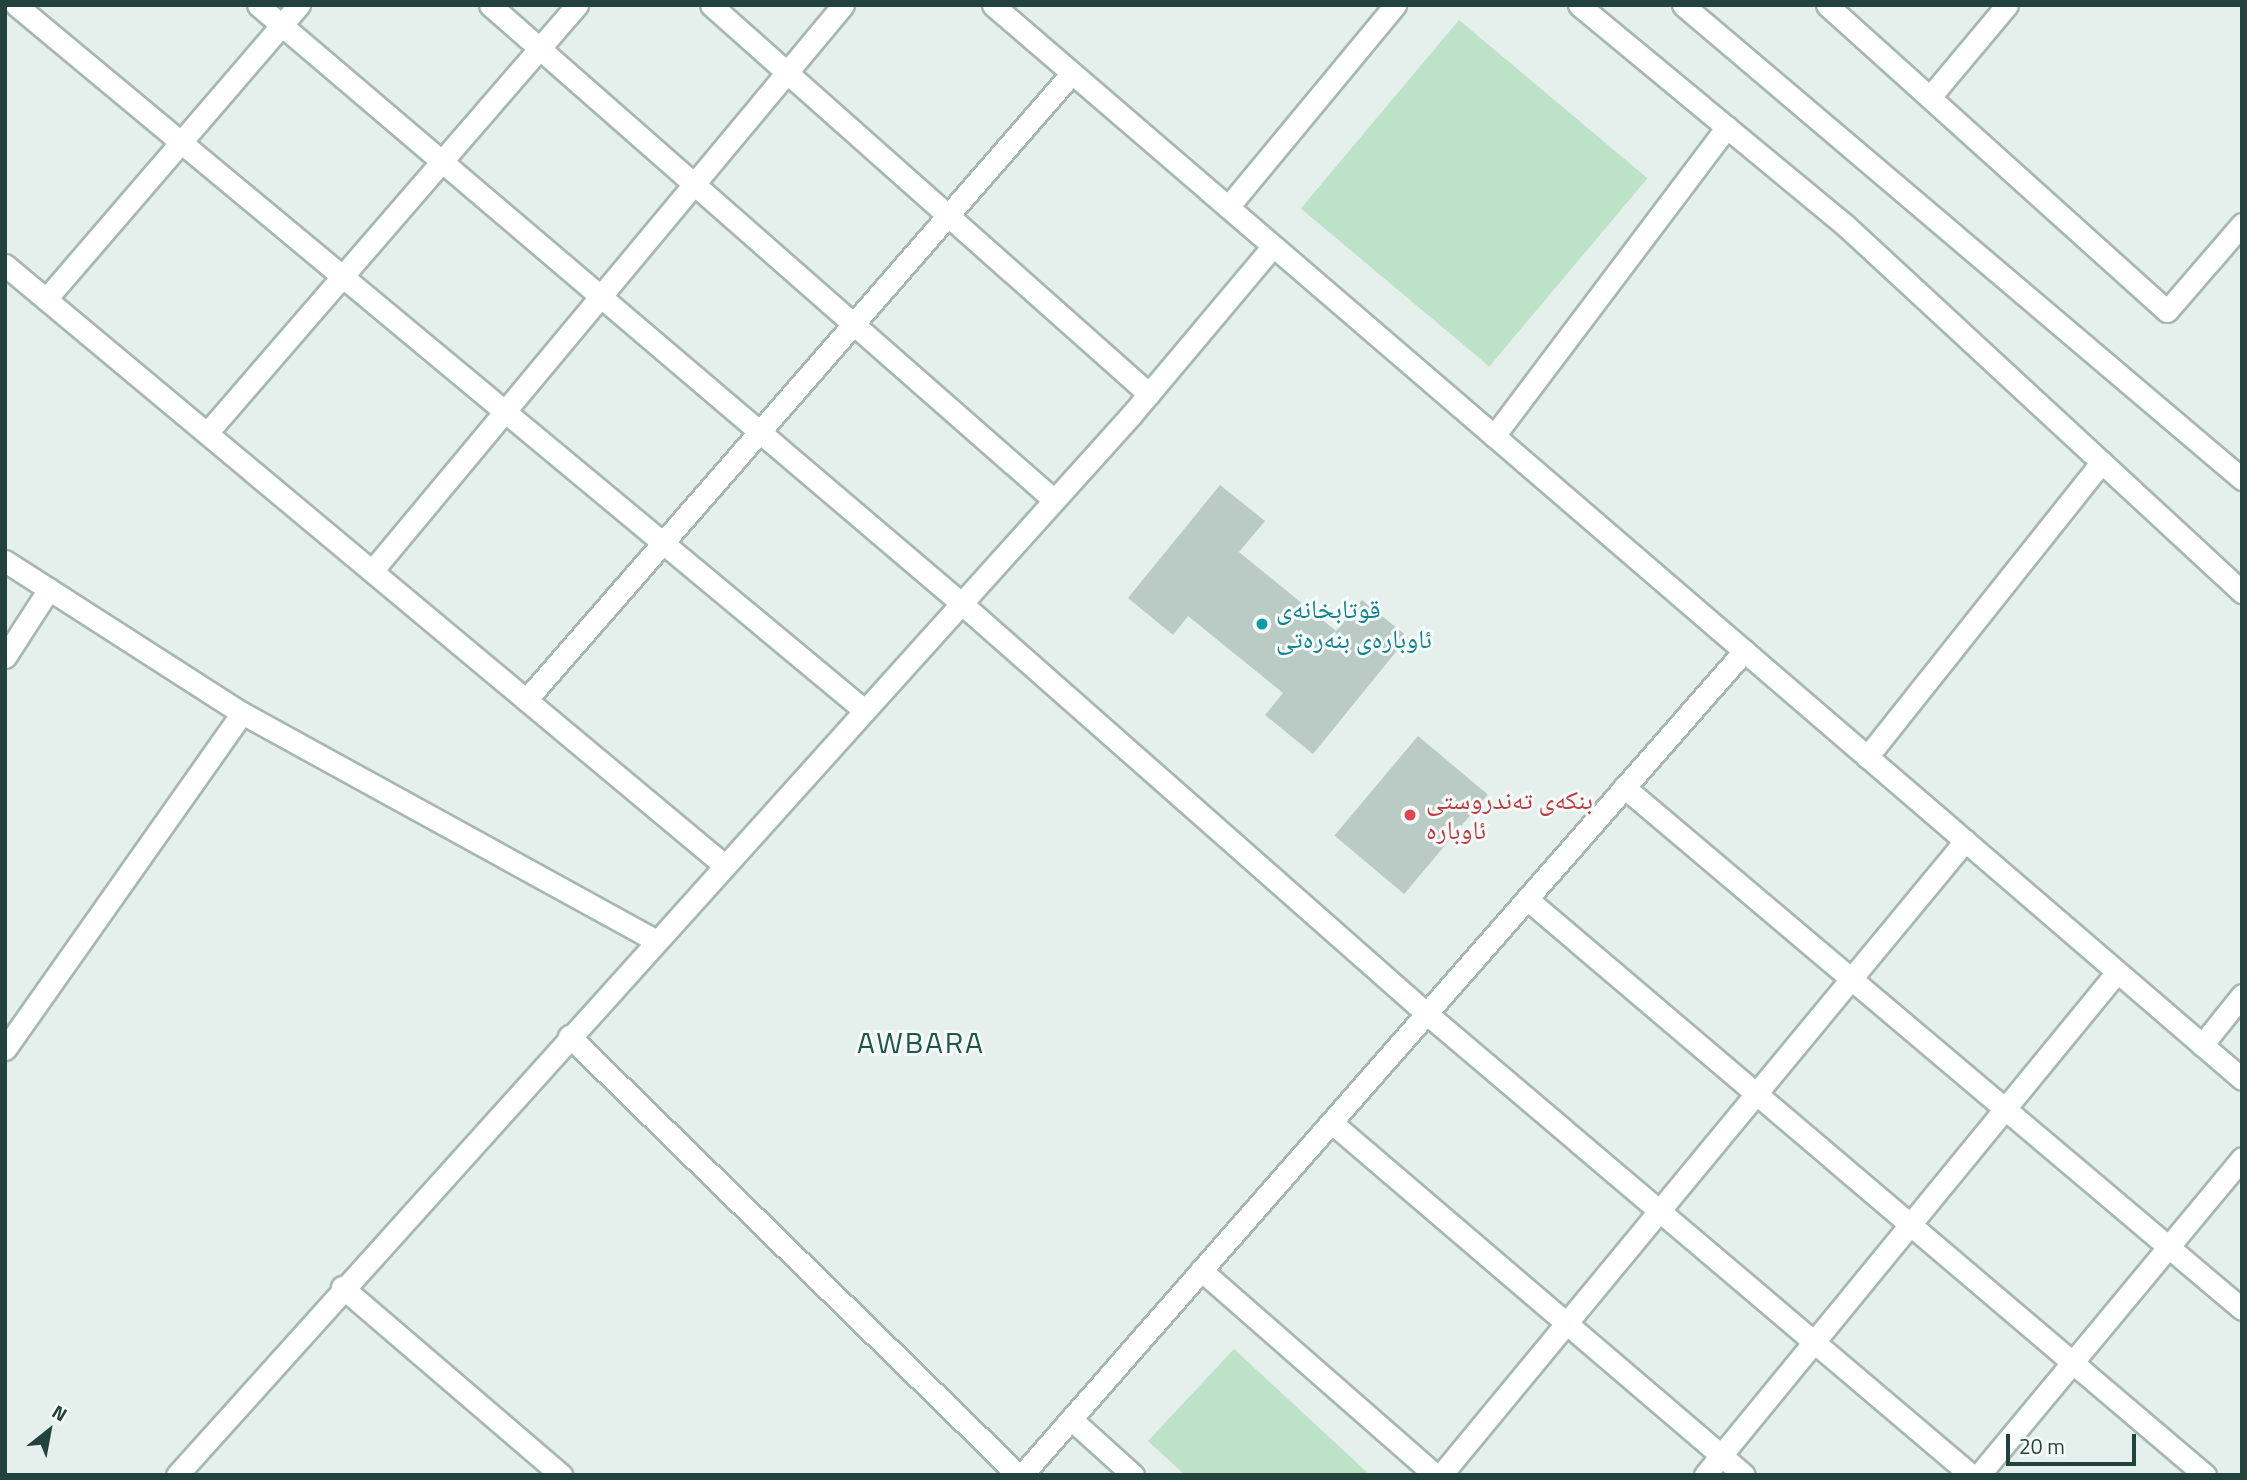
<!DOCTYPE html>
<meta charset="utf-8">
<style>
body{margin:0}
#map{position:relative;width:2247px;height:1480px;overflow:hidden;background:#e5efeb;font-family:"Titillium Web","Noto Naskh Arabic",sans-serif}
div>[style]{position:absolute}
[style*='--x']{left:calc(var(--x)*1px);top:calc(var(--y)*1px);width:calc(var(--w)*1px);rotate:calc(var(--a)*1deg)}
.green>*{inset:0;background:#bce2c7;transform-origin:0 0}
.building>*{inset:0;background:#bacac4;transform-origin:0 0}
.roads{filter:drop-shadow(2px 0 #a7b8b3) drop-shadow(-2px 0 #a7b8b3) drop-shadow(0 2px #a7b8b3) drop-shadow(0 -2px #a7b8b3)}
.lane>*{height:21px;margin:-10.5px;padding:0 10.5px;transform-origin:10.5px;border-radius:10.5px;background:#fff}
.street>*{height:21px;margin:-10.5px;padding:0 10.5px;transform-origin:10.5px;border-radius:10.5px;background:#fff}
.secondary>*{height:21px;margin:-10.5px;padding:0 10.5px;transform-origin:10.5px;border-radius:10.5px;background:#fff}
.dots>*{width:19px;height:19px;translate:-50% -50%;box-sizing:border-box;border:4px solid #f6fbf9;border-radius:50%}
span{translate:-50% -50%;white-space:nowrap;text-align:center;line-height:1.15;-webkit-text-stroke:6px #f6fbf9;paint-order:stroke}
.culture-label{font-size:26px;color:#0d838f}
.left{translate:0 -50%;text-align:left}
.health-label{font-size:26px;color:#be3a42}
.quarter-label{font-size:30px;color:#1c574a;letter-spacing:2px}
.frame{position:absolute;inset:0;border:7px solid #22433b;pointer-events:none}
.north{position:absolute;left:14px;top:1396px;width:70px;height:70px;-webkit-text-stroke:5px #f6fbf9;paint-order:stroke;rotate:31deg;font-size:19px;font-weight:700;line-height:28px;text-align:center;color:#22433b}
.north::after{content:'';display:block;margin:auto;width:24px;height:32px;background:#22433b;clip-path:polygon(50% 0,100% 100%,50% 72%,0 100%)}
.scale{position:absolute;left:2006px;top:1434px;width:130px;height:32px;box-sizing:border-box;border:4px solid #22433b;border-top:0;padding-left:9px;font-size:21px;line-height:24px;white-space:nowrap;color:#22433b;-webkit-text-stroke:5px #f6fbf9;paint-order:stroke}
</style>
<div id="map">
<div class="green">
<div style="left:1459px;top:20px;width:246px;height:246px;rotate:40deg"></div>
<div style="clip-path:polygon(1234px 1349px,1370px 1475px,1185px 1475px,1148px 1441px)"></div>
</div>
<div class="building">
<div style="clip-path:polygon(1220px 485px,1265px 521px,1239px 552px,1336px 631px,1362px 600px,1408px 637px,1313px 754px,1265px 715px,1283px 693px,1188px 616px,1173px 635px,1128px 598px)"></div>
<div style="left:1418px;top:736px;width:91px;height:130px;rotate:40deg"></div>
</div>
<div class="roads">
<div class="lane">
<div style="--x:1624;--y:787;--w:809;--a:40.19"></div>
<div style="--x:1527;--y:899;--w:890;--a:40.35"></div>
<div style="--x:1426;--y:1013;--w:714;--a:40.29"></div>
<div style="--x:1331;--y:1122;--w:543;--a:40.52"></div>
<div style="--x:1441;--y:1475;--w:823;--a:-50.43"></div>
<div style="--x:1705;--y:1475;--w:650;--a:-50.68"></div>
<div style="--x:1979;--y:1475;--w:412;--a:-50.3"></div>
</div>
<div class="street">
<div style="--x:16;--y:5;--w:1103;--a:39.74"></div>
<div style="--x:258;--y:5;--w:923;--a:40.39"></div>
<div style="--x:961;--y:603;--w:620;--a:41.4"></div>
<div style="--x:490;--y:5;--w:750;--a:41.27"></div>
<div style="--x:711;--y:5;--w:586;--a:41.61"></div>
<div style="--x:993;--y:5;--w:1647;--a:40.69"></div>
<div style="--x:1827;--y:5;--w:457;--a:42"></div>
<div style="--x:2167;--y:311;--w:115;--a:-49.2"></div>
<div style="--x:1930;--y:97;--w:120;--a:-50.1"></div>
<div style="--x:1228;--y:207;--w:262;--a:-50.4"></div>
<div style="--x:5;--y:265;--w:936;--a:39.84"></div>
<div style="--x:46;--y:299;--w:388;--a:-49.3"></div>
<div style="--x:207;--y:433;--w:566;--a:-49.16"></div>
<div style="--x:1494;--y:436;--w:387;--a:-53"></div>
<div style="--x:5;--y:561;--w:282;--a:32.7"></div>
<div style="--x:242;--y:713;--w:473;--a:28.8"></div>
<div style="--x:372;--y:571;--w:736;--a:-50.23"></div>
<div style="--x:5;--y:657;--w:81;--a:-57.1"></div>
<div style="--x:526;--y:700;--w:831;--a:-48.95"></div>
<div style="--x:1867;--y:757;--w:377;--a:-51.5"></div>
<div style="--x:569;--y:1036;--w:628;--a:44.35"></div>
<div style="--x:2202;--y:1045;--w:64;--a:-51.3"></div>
<div style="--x:5;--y:1049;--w:411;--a:-54.8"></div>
<div style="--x:1201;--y:1270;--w:311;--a:41.2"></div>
<div style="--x:342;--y:1287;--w:289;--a:40.6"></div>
<div style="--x:1071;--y:1419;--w:84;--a:42.1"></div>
<div style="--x:177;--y:1475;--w:1427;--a:-48.01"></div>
<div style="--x:1132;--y:414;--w:219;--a:-50"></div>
<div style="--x:1022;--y:1475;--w:1096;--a:-48.77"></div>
</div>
<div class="secondary">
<div style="--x:1579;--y:5;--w:345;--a:39.6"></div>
<div style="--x:1845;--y:225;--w:541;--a:42.75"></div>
<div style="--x:1683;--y:5;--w:733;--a:40.3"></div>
</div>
</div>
<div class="dots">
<div style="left:1262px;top:624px;background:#0f9aa8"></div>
<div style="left:1410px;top:815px;background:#e0444e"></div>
</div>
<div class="culture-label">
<span class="left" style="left:1276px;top:624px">قوتابخانەی<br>ئاوبارەی بنەرەتی</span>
</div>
<div class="health-label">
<span class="left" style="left:1426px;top:815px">بنکەی تەندروستی<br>ئاوبارە</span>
</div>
<div class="quarter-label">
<span style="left:921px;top:1042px">AWBARA</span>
</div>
<div class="frame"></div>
<div class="north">N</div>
<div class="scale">20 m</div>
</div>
